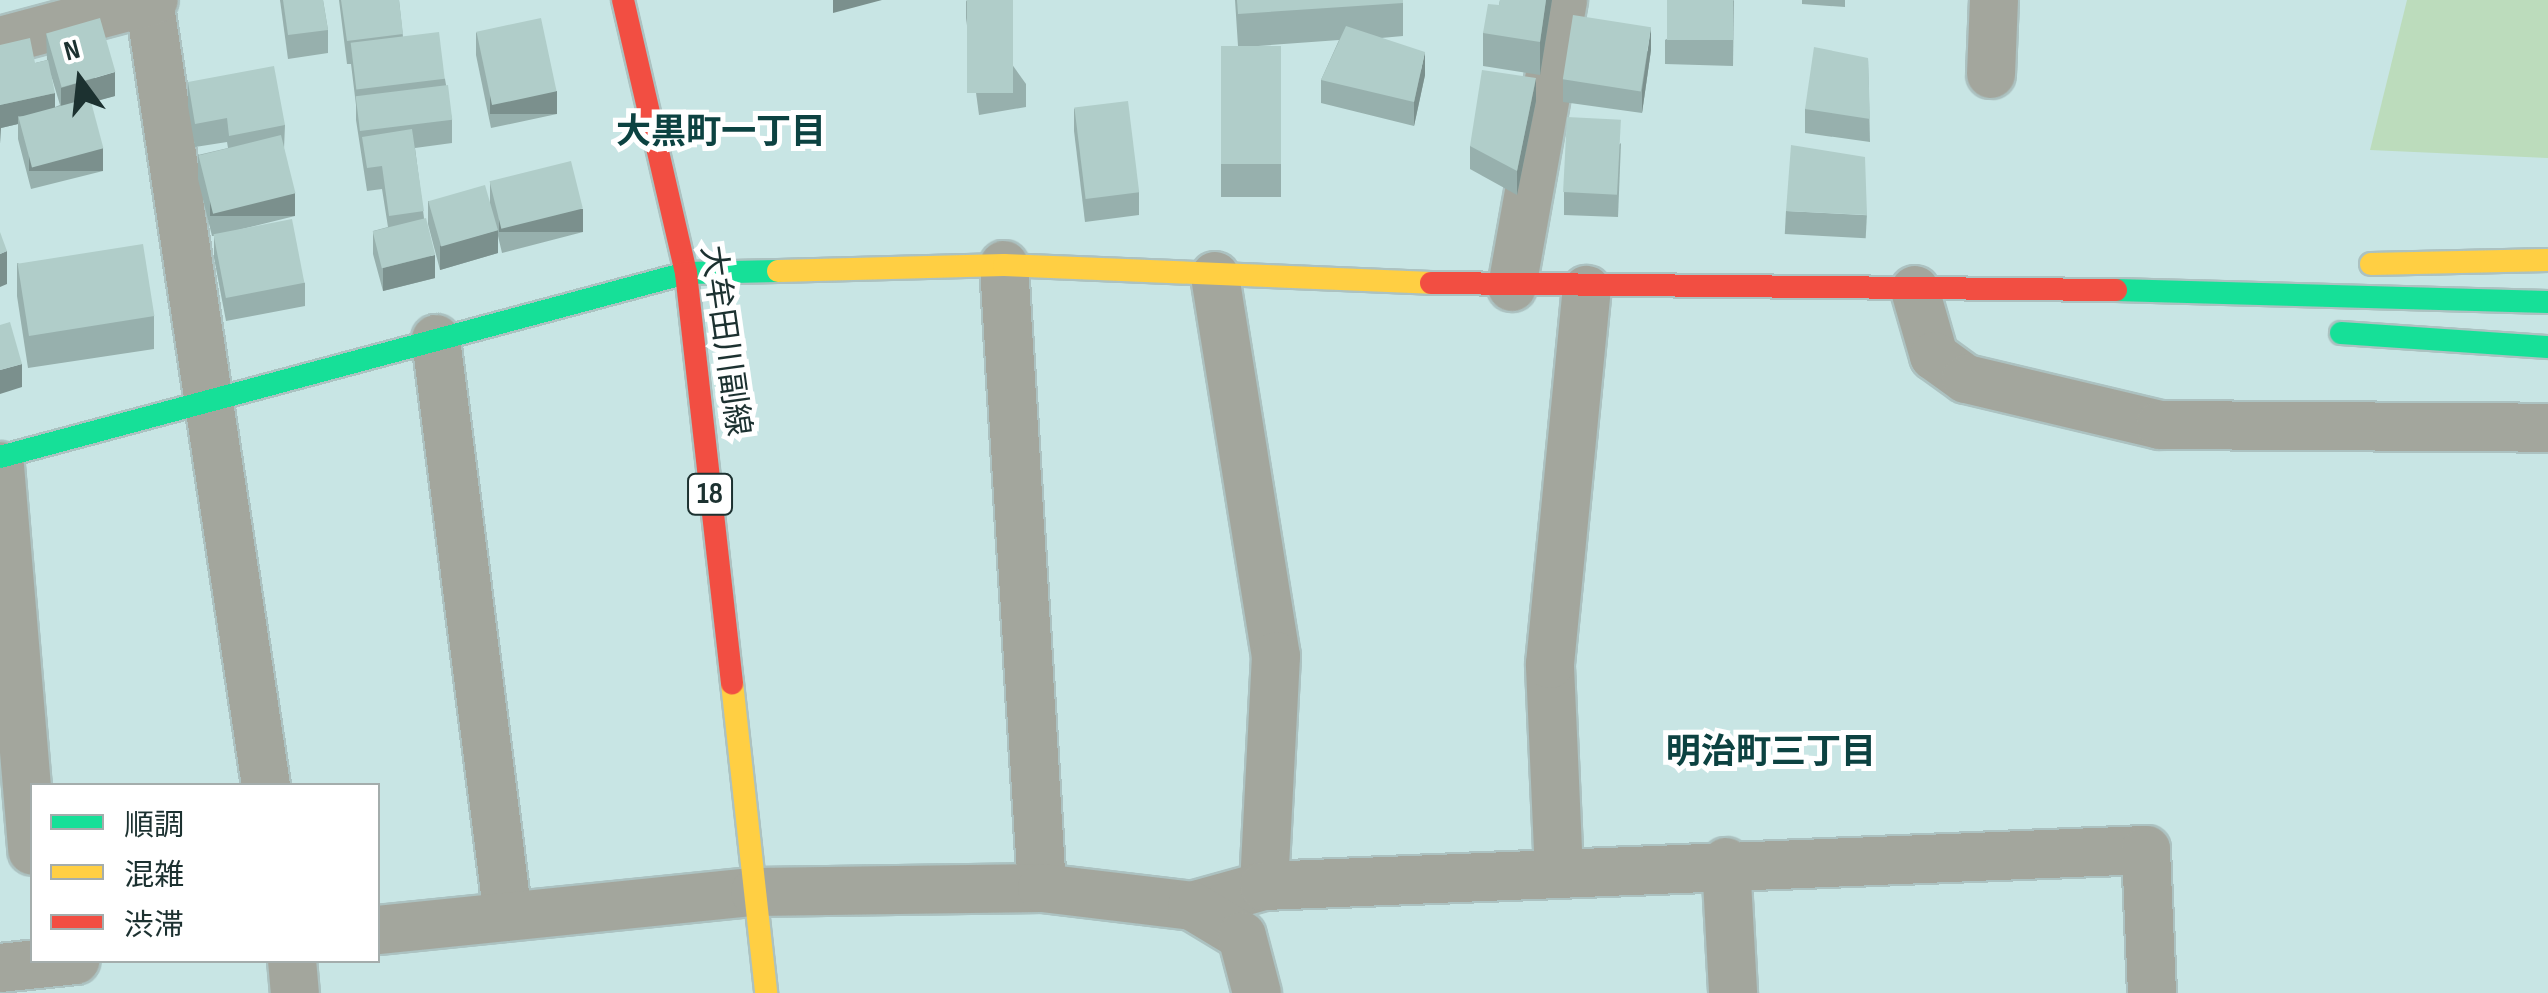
<!DOCTYPE html>
<meta charset="utf-8">
<style>
body{margin:0}
#map{position:relative;width:2548px;height:993px;overflow:hidden;background:#c8e5e4;font-family:"Sofia Sans Condensed","Noto Sans JP",sans-serif}
div>[style]{position:absolute}
[style*='--x']{left:calc(var(--x)*1px);top:calc(var(--y)*1px);width:calc(var(--w)*1px);rotate:calc(var(--a)*1deg)}
.green>*{inset:0;background:#bcdcbc}
.roads{filter:drop-shadow(2px 0 #acc2c1) drop-shadow(-2px 0 #acc2c1) drop-shadow(0 2px #acc2c1) drop-shadow(0 -2px #acc2c1)}
.street>*{height:48px;margin:-24px;padding:0 24px;transform-origin:24px;border-radius:24px;background:#a3a69d}
.fast>*{height:22px;margin:-11px;padding:0 11px;transform-origin:11px;border-radius:11px;background:#16e098}
.slow>*{height:22px;margin:-11px;padding:0 11px;transform-origin:11px;border-radius:11px;background:#ffcf43}
.jam>*{height:22px;margin:-11px;padding:0 11px;transform-origin:11px;border-radius:11px;background:#f24e42}
.wall>*{inset:0;background:#97b0ad;transform-origin:0 0}
.shaded-wall>*{inset:0;background:#7b908d;transform-origin:0 0}
.building>*{inset:0;background:#b0cdc9;transform-origin:0 0}
span{translate:-50% -50%;white-space:nowrap;text-align:center;line-height:1.15;-webkit-text-stroke:10px #fff;paint-order:stroke}
.shield-label span{padding:2px 8px;background:#fff;border:2px solid;border-radius:8px;-webkit-text-stroke-width:0}
.shield-label{font-size:30px;color:#1c3130;font-weight:700}
.street-label{font-size:32px;color:#1c3130}
.neighbourhood-label{font-size:35px;color:#0c4241;font-weight:700}
.legend{position:absolute;left:30px;top:783px;width:350px;height:180px;box-sizing:border-box;background:#fff;border:2px solid #a4adac;margin:0;padding:12px 18px;list-style:none;font-size:30px;color:#1c3130}
.legend li{display:flex;align-items:center;gap:20px;height:50px}
.legend b{width:50px;border:2px solid #a4adac}
.north{position:absolute;left:30px;top:30px;width:100px;height:100px;-webkit-text-stroke:8px #fff;paint-order:stroke;rotate:345deg;font-size:28px;font-weight:700;line-height:40px;text-align:center;color:#1c3130}
.north::after{content:'';display:block;margin:auto;width:35px;height:45px;background:#1c3130;clip-path:polygon(50% 0,100% 100%,50% 72%,0 100%)}
</style>
<div id="map">
<div class="green">
<div style="clip-path:polygon(2407px 0,2548px 0,2548px 158px,2370px 150px)"></div>
</div>
<div class="roads">
<div class="street">
<div style="--x:149;--y:0;--w:795;--a:81.53"></div>
<div style="--x:0;--y:41;--w:159;--a:-14.9"></div>
<div style="--x:1991;--y:74;--w:74;--a:-87.7"></div>
<div style="--x:1004;--y:265;--w:624;--a:86.51"></div>
<div style="--x:1215;--y:276;--w:385;--a:80.9"></div>
<div style="--x:1276;--y:656;--w:230;--a:93"></div>
<div style="--x:1512;--y:287;--w:291;--a:-79.9"></div>
<div style="--x:1915;--y:290;--w:69;--a:73.9"></div>
<div style="--x:1934;--y:356;--w:39;--a:36"></div>
<div style="--x:1966;--y:379;--w:199;--a:13.3"></div>
<div style="--x:2160;--y:425;--w:388;--a:0.4"></div>
<div style="--x:436;--y:339;--w:582;--a:82.9"></div>
<div style="--x:0;--y:466;--w:386;--a:85.2"></div>
<div style="--x:1726;--y:862;--w:131;--a:86.9"></div>
<div style="--x:1559;--y:873;--w:209;--a:-92.5"></div>
<div style="--x:1550;--y:664;--w:376;--a:-84.4"></div>
<div style="--x:1192;--y:906;--w:75;--a:-15.5"></div>
<div style="--x:1264;--y:886;--w:883;--a:-2.34"></div>
<div style="--x:2146;--y:850;--w:143;--a:87.6"></div>
<div style="--x:378;--y:930;--w:379;--a:-5.8"></div>
<div style="--x:755;--y:892;--w:287;--a:-0.8"></div>
<div style="--x:1042;--y:888;--w:151;--a:6.8"></div>
<div style="--x:1192;--y:906;--w:58;--a:31"></div>
<div style="--x:1242;--y:936;--w:59;--a:75.3"></div>
<div style="--x:292;--y:960;--w:33;--a:85"></div>
<div style="--x:0;--y:968;--w:76;--a:-6"></div>
</div>
<div class="fast">
<div style="--x:2116;--y:290;--w:432;--a:1.6"></div>
<div style="--x:2341;--y:333;--w:207;--a:3.9"></div>
<div style="--x:0;--y:457;--w:710;--a:-15.01"></div>
<div style="--x:686;--y:273;--w:92;--a:-1.2"></div>
</div>
<div class="slow">
<div style="--x:2371;--y:264;--w:177;--a:-1.3"></div>
<div style="--x:778;--y:271;--w:226;--a:-1.5"></div>
<div style="--x:1004;--y:265;--w:427;--a:2.4"></div>
<div style="--x:732;--y:683;--w:312;--a:83.7"></div>
</div>
<div class="jam">
<div style="--x:623;--y:0;--w:280;--a:77"></div>
<div style="--x:686;--y:273;--w:413;--a:83.6"></div>
<div style="--x:1431;--y:283;--w:685;--a:0.59"></div>
</div>
</div>
<div class="wall">
<div style="clip-path:polygon(280px 0,323px 0,328px 30px,328px 53px,288px 59px)"></div>
<div style="clip-path:polygon(339px 0,399px 0,403px 37px,445px 79px,452px 120px,452px 143px,415px 148px,424px 218px,435px 278px,383px 291px,373px 254px,373px 231px,388px 227px,382px 189px,367px 191px,356px 120px,356px 105px,351px 64px,347px 64px)"></div>
<div style="clip-path:polygon(966px 0,1026px 84px,1026px 107px,979px 115px,966px 18px)"></div>
<div style="clip-path:polygon(1235px 0,1403px 0,1403px 36px,1381px 38px,1425px 75px,1414px 126px,1321px 103px,1321px 80px,1339px 40px,1258px 46px,1281px 46px,1281px 197px,1221px 197px,1221px 46px,1238px 46px)"></div>
<div style="clip-path:polygon(1500px 0,1552px 0,1540px 75px,1483px 66px,1483px 33px,1499px 5px)"></div>
<div style="clip-path:polygon(1734px 0,1733px 66px,1665px 64px,1665px 40px)"></div>
<div style="clip-path:polygon(1802px 0,1845px 0,1845px 7px,1802px 4px)"></div>
<div style="clip-path:polygon(476px 32px,557px 114px,491px 128px,476px 55px)"></div>
<div style="clip-path:polygon(evenodd,46px 33px,115px 96px,91px 102px,103px 171px,31px 189px,18px 139px,18px 124px,1px 128px,1px 144px,0 45px,35px 63px,47px 60px,46px 33px,51px 75px,60px 105px,55px 107px,51px 75px)"></div>
<div style="clip-path:polygon(1651px 50px,1642px 113px,1563px 102px,1563px 79px)"></div>
<div style="clip-path:polygon(1868px 58px,1870px 142px,1805px 133px,1805px 109px)"></div>
<div style="clip-path:polygon(188px 82px,285px 125px,284px 149px,295px 216px,230px 232px,305px 283px,305px 306px,226px 321px,214px 258px,214px 236px,212px 236px,198px 179px,198px 155px,228px 148px,227px 142px,195px 147px,188px 106px)"></div>
<div style="clip-path:polygon(1536px 101px,1517px 195px,1470px 169px,1470px 146px)"></div>
<div style="clip-path:polygon(1074px 108px,1139px 192px,1139px 215px,1085px 222px,1074px 131px)"></div>
<div style="clip-path:polygon(1621px 143px,1618px 217px,1564px 215px,1564px 192px)"></div>
<div style="clip-path:polygon(490px 182px,583px 232px,502px 253px,498px 236px,498px 253px,440px 270px,428px 224px,428px 201px,490px 203px)"></div>
<div style="left:1786px;top:211px;width:81px;height:23px;rotate:3deg"></div>
<div style="clip-path:polygon(17px 263px,154px 316px,154px 349px,28px 368px,17px 296px)"></div>
</div>
<div class="shaded-wall">
<div style="clip-path:polygon(833px 0,882px 0,833px 13px)"></div>
<div style="clip-path:polygon(1546px 0,1552px 0,1540px 75px,1540px 42px)"></div>
<div style="clip-path:polygon(1651px 27px,1651px 50px,1642px 113px,1642px 90px)"></div>
<div style="clip-path:polygon(1425px 52px,1425px 75px,1414px 126px,1414px 102px)"></div>
<div style="clip-path:polygon(115px 72px,115px 96px,61px 111px,61px 88px)"></div>
<div style="clip-path:polygon(1536px 78px,1536px 101px,1517px 195px,1517px 171px)"></div>
<div style="left:557px;top:91px;width:23px;height:67px;rotate:90deg"></div>
<div style="clip-path:polygon(55px 93px,55px 116px,18px 116px,18px 124px,1px 128px,0 144px,0 105px)"></div>
<div style="left:103px;top:148px;width:23px;height:74px;rotate:90deg"></div>
<div style="left:295px;top:193px;width:23px;height:85px;rotate:90deg"></div>
<div style="left:583px;top:209px;width:23px;height:84px;rotate:90deg"></div>
<div style="clip-path:polygon(498px 230px,498px 253px,440px 270px,440px 246px)"></div>
<div style="clip-path:polygon(7px 251px,7px 284px,0 287px,0 254px)"></div>
<div style="clip-path:polygon(435px 255px,435px 278px,383px 291px,383px 268px)"></div>
<div style="clip-path:polygon(22px 364px,22px 387px,0 394px,0 370px)"></div>
</div>
<div class="building">
<div style="clip-path:polygon(283px 0,323px 0,328px 30px,288px 35px)"></div>
<div style="clip-path:polygon(341px 0,399px 0,403px 34px,347px 41px)"></div>
<div style="left:967px;top:0;width:46px;height:93px"></div>
<div style="clip-path:polygon(1237px 0,1403px 0,1403px 3px,1238px 14px)"></div>
<div style="clip-path:polygon(1500px 0,1546px 0,1540px 42px,1483px 33px,1488px 4px,1499px 5px)"></div>
<div style="left:1667px;top:0;width:66px;height:40px"></div>
<div style="left:1573px;top:15px;width:79px;height:65px;rotate:9deg"></div>
<div style="left:100px;top:18px;width:56px;height:56px;rotate:74deg"></div>
<div style="left:541px;top:18px;width:75px;height:66px;rotate:78deg"></div>
<div style="clip-path:polygon(1346px 26px,1425px 52px,1414px 102px,1321px 80px)"></div>
<div style="left:439px;top:32px;width:47px;height:89px;rotate:83deg"></div>
<div style="clip-path:polygon(30px 38px,35px 63px,48px 60px,55px 93px,0 105px,0 45px)"></div>
<div style="left:1221px;top:46px;width:60px;height:118px"></div>
<div style="clip-path:polygon(1814px 47px,1868px 58px,1870px 119px,1805px 109px)"></div>
<div style="clip-path:polygon(274px 66px,285px 125px,229px 136px,227px 118px,195px 124px,188px 82px)"></div>
<div style="clip-path:polygon(1482px 70px,1536px 78px,1517px 171px,1470px 146px)"></div>
<div style="left:448px;top:85px;width:35px;height:93px;rotate:83deg"></div>
<div style="left:90px;top:98px;width:52px;height:74px;rotate:75deg"></div>
<div style="left:1128px;top:101px;width:92px;height:54px;rotate:83deg"></div>
<div style="left:1567px;top:117px;width:54px;height:75px;rotate:3deg"></div>
<div style="clip-path:polygon(412px 129px,424px 211px,389px 216px,382px 166px,367px 168px,362px 137px)"></div>
<div style="left:281px;top:135px;width:60px;height:85px;rotate:76deg"></div>
<div style="clip-path:polygon(1791px 145px,1865px 157px,1867px 215px,1786px 211px)"></div>
<div style="left:571px;top:161px;width:49px;height:84px;rotate:76deg"></div>
<div style="left:485px;top:185px;width:47px;height:59px;rotate:74deg"></div>
<div style="left:426px;top:218px;width:38px;height:55px;rotate:76deg"></div>
<div style="left:292px;top:219px;width:65px;height:80px;rotate:79deg"></div>
<div style="clip-path:polygon(0 232px,7px 251px,0 254px)"></div>
<div style="left:143px;top:244px;width:73px;height:127px;rotate:81deg"></div>
<div style="clip-path:polygon(10px 322px,22px 364px,0 370px,0 325px)"></div>
</div>
<div class="shield-label">
<span style="left:710px;top:494px">18</span>
</div>
<div class="street-label">
<span style="left:724px;top:341px;rotate:82deg">大牟田川副線</span>
</div>
<div class="neighbourhood-label">
<span style="left:721px;top:133px">大黒町一丁目</span>
<span style="left:1771px;top:753px">明治町三丁目</span>
</div>
<ul class="legend">
<li><b style="height:12px;background:#16e098"></b>順調</li>
<li><b style="height:12px;background:#ffcf43"></b>混雑</li>
<li><b style="height:12px;background:#f24e42"></b>渋滞</li>
</ul>
<div class="north">N</div>
</div>
